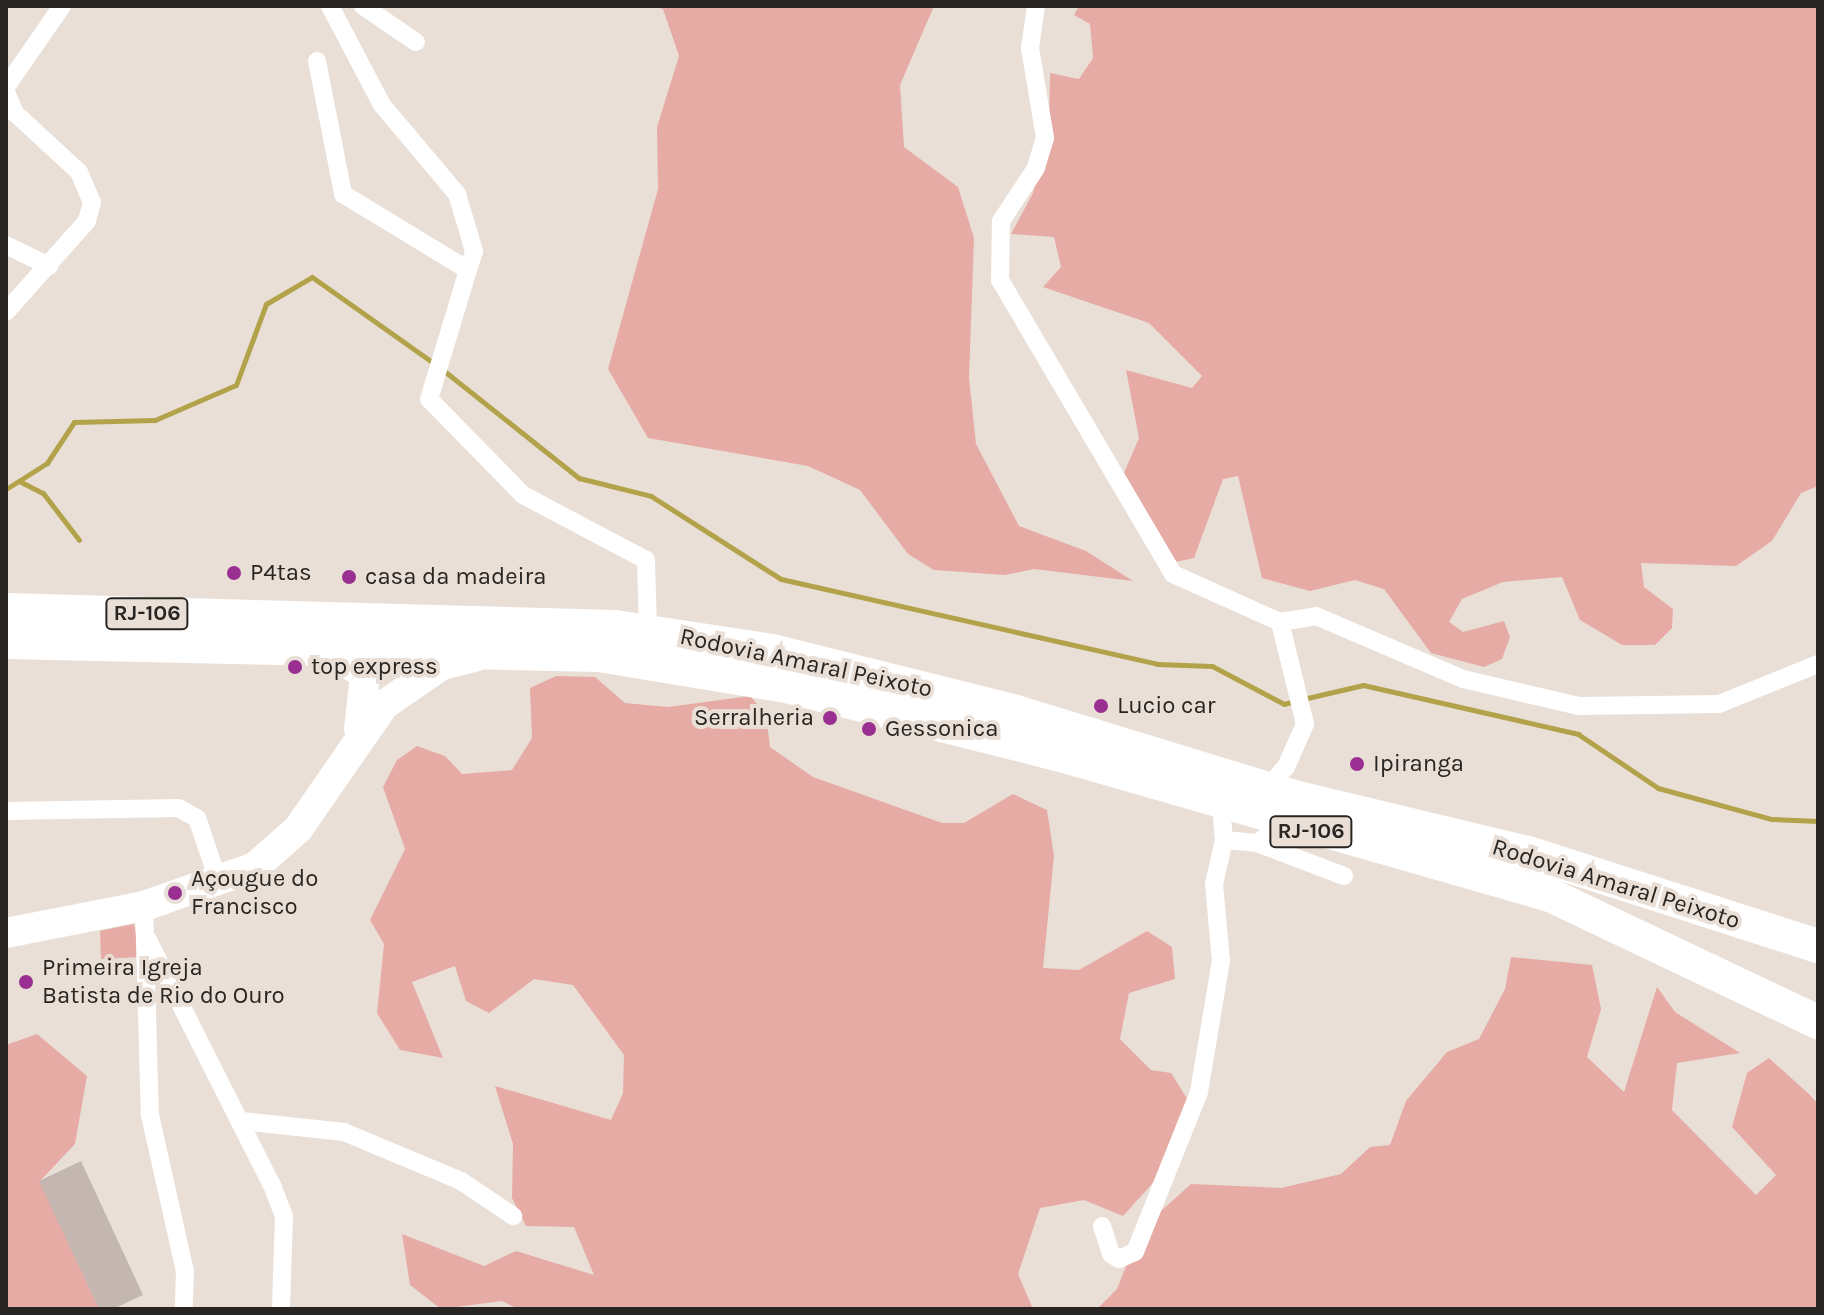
<!DOCTYPE html>
<meta charset="utf-8">
<style>
body{margin:0}
#map{position:relative;width:1824px;height:1315px;overflow:hidden;background:#eadfd6;font-family:Karla,sans-serif}
div>[style]{position:absolute}
[style*='--x']{left:calc(var(--x)*1px);top:calc(var(--y)*1px);width:calc(var(--w)*1px);rotate:calc(var(--a)*1deg)}
.green>*{inset:0;background:#e6aba4}
.stream>*{height:5px;margin:-2.5px;padding:0 2.5px;transform-origin:2.5px;border-radius:2.5px;background:#b2a34b}
.building>*{inset:0;background:#c4b6b1}
.street>*{height:18px;margin:-9px;padding:0 9px;transform-origin:9px;border-radius:9px;background:#fff}
.primary>*{height:30px;margin:-15px;padding:0 15px;transform-origin:15px;border-radius:15px;background:#fff}
.highway>*{height:34px;margin:-17px;padding:0 17px;transform-origin:17px;border-radius:17px;background:#fff}
.dots>*{width:22px;height:22px;translate:-50% -50%;box-sizing:border-box;border:4px solid #eadfd6;border-radius:50%}
span{translate:-50% -50%;white-space:nowrap;text-align:center;line-height:1.15;-webkit-text-stroke:8px #eadfd6;paint-order:stroke}
.shield-label span{padding:2px 6px;background:#eadfd6;border:2px solid;border-radius:6px;-webkit-text-stroke-width:0}
.shield-label{font-size:22px;color:#292522;font-weight:700}
.poi-label{font-size:24px;color:#292522}
.left{translate:0 -50%;text-align:left}
.right{translate:-100% -50%;text-align:right}
.street-label{font-size:24px;color:#292522}
.frame{position:absolute;inset:0;border:8px solid #292522;pointer-events:none}
</style>
<div id="map">
<div class="green">
<div style="clip-path:polygon(653px 6px,934px 6px,900px 85px,904px 147px,958px 187px,974px 238px,969px 378px,976px 444px,1019px 526px,1086px 551px,1133px 581px,1034px 569px,1005px 575px,934px 570px,908px 554px,860px 490px,808px 466px,648px 438px,608px 369px,658px 189px,657px 127px,679px 56px,663px 9px)"></div>
<div style="clip-path:polygon(1079px 6px,1818px 6px,1818px 486px,1801px 493px,1772px 541px,1736px 566px,1641px 563px,1644px 587px,1673px 609px,1672px 628px,1655px 645px,1622px 645px,1580px 620px,1562px 577px,1503px 582px,1462px 599px,1449px 622px,1463px 632px,1504px 621px,1510px 637px,1502px 659px,1484px 667px,1431px 653px,1384px 589px,1355px 580px,1310px 591px,1262px 578px,1238px 476px,1223px 479px,1194px 558px,1166px 564px,1123px 475px,1139px 438px,1126px 370px,1192px 388px,1202px 376px,1149px 323px,1043px 287px,1061px 267px,1054px 237px,1011px 234px,1033px 193px,1049px 132px,1050px 73px,1079px 79px,1093px 58px,1090px 24px,1074px 15px)"></div>
<div style="clip-path:polygon(556px 676px,595px 677px,625px 703px,668px 707px,750px 696px,766px 714px,770px 747px,813px 777px,942px 823px,964px 823px,1013px 794px,1047px 810px,1054px 856px,1043px 968px,1079px 970px,1147px 931px,1172px 947px,1175px 979px,1129px 993px,1120px 1039px,1151px 1070px,1171px 1073px,1198px 1116px,1187px 1145px,1123px 1216px,1084px 1200px,1040px 1208px,1018px 1274px,1033px 1309px,518px 1309px,502px 1301px,441px 1309px,410px 1285px,402px 1234px,484px 1266px,516px 1251px,594px 1275px,574px 1227px,526px 1226px,512px 1198px,513px 1144px,495px 1086px,611px 1120px,623px 1093px,624px 1055px,573px 985px,534px 979px,489px 1013px,466px 1001px,455px 966px,412px 982px,443px 1058px,400px 1050px,377px 1013px,384px 944px,370px 920px,405px 849px,383px 787px,397px 760px,417px 746px,445px 756px,462px 774px,512px 770px,532px 738px,530px 688px)"></div>
<div style="clip-path:polygon(134px 924px,140px 957px,101px 959px,100px 931px)"></div>
<div style="clip-path:polygon(1511px 957px,1592px 965px,1601px 1009px,1587px 1057px,1624px 1092px,1657px 987px,1675px 1012px,1740px 1053px,1677px 1063px,1672px 1110px,1756px 1195px,1776px 1175px,1732px 1127px,1747px 1073px,1769px 1058px,1810px 1095px,1818px 1104px,1818px 1309px,1097px 1309px,1117px 1289px,1141px 1229px,1191px 1184px,1281px 1188px,1341px 1174px,1370px 1147px,1390px 1145px,1406px 1101px,1447px 1052px,1479px 1039px,1505px 989px)"></div>
<div style="clip-path:polygon(37px 1034px,87px 1076px,75px 1144px,40px 1181px,99px 1309px,6px 1309px,6px 1045px)"></div>
</div>
<div class="stream">
<div style="--x:443;--y:370;--w:174;--a:38.5"></div>
<div style="--x:579;--y:478;--w:74;--a:14"></div>
<div style="--x:651;--y:496;--w:154;--a:32.6"></div>
<div style="--x:781;--y:579;--w:385;--a:12.7"></div>
<div style="--x:1157;--y:664;--w:55;--a:2.1"></div>
<div style="--x:1212;--y:666;--w:81;--a:27.8"></div>
<div style="--x:1284;--y:704;--w:10;--a:-17"></div>
<div style="--x:19;--y:481;--w:27;--a:27"></div>
<div style="--x:43;--y:493;--w:59;--a:52.5"></div>
<div style="--x:6;--y:489;--w:49;--a:-32.4"></div>
<div style="--x:47;--y:463;--w:49;--a:-56.6"></div>
<div style="--x:74;--y:422;--w:81;--a:-1.4"></div>
<div style="--x:155;--y:420;--w:88;--a:-23.4"></div>
<div style="--x:236;--y:385;--w:86;--a:-69.7"></div>
<div style="--x:266;--y:304;--w:53;--a:-30.4"></div>
<div style="--x:312;--y:277;--w:151;--a:35.3"></div>
<div style="--x:1303;--y:699;--w:62;--a:-13.1"></div>
<div style="--x:1363;--y:685;--w:221;--a:12.8"></div>
<div style="--x:1578;--y:734;--w:97;--a:34"></div>
<div style="--x:1658;--y:788;--w:117;--a:15.3"></div>
<div style="--x:1771;--y:819;--w:47;--a:2.4"></div>
</div>
<div class="building">
<div style="clip-path:polygon(81px 1161px,143px 1295px,113px 1309px,99px 1309px,39px 1181px)"></div>
</div>
<div class="street">
<div style="--x:363;--y:6;--w:64;--a:34.2"></div>
<div style="--x:1036;--y:6;--w:42;--a:98.1"></div>
<div style="--x:1030;--y:48;--w:91;--a:80.5"></div>
<div style="--x:1045;--y:138;--w:31;--a:107"></div>
<div style="--x:1036;--y:168;--w:64;--a:123.4"></div>
<div style="--x:1001;--y:221;--w:59;--a:91"></div>
<div style="--x:1000;--y:280;--w:341;--a:59.5"></div>
<div style="--x:1173;--y:574;--w:117;--a:24.2"></div>
<div style="--x:1280;--y:622;--w:36;--a:-9"></div>
<div style="--x:1316;--y:616;--w:160;--a:23.2"></div>
<div style="--x:1463;--y:679;--w:119;--a:13.1"></div>
<div style="--x:1579;--y:706;--w:140;--a:-0.8"></div>
<div style="--x:1719;--y:704;--w:107;--a:-22"></div>
<div style="--x:317;--y:61;--w:136;--a:78.9"></div>
<div style="--x:343;--y:194;--w:146;--a:31.3"></div>
<div style="--x:468;--y:270;--w:20;--a:-72"></div>
<div style="--x:474;--y:251;--w:59;--a:-106.6"></div>
<div style="--x:457;--y:194;--w:116;--a:-130.1"></div>
<div style="--x:382;--y:105;--w:112;--a:-117.7"></div>
<div style="--x:6;--y:87;--w:98;--a:-55.3"></div>
<div style="--x:6;--y:92;--w:23;--a:67"></div>
<div style="--x:15;--y:113;--w:87;--a:42.7"></div>
<div style="--x:79;--y:172;--w:33;--a:67"></div>
<div style="--x:92;--y:202;--w:20;--a:105"></div>
<div style="--x:87;--y:221;--w:122;--a:131.7"></div>
<div style="--x:6;--y:245;--w:48;--a:26"></div>
<div style="--x:468;--y:270;--w:135;--a:106.8"></div>
<div style="--x:429;--y:399;--w:134;--a:45.6"></div>
<div style="--x:523;--y:495;--w:139;--a:27.9"></div>
<div style="--x:646;--y:560;--w:69;--a:88.3"></div>
<div style="--x:1265;--y:790;--w:31;--a:-48"></div>
<div style="--x:1286;--y:767;--w:47;--a:-66.2"></div>
<div style="--x:1305;--y:724;--w:105;--a:-103.8"></div>
<div style="--x:1221;--y:806;--w:34;--a:85"></div>
<div style="--x:1224;--y:840;--w:33;--a:5"></div>
<div style="--x:1257;--y:843;--w:33;--a:-35"></div>
<div style="--x:6;--y:811;--w:172;--a:-1"></div>
<div style="--x:178;--y:808;--w:21;--a:28"></div>
<div style="--x:197;--y:818;--w:65;--a:71.3"></div>
<div style="--x:1257;--y:843;--w:93;--a:20.8"></div>
<div style="--x:144;--y:906;--w:209;--a:88.4"></div>
<div style="--x:150;--y:1115;--w:160;--a:77.4"></div>
<div style="--x:185;--y:1271;--w:38;--a:92"></div>
<div style="--x:148;--y:940;--w:275;--a:63.2"></div>
<div style="--x:272;--y:1185;--w:34;--a:69"></div>
<div style="--x:284;--y:1217;--w:92;--a:91.9"></div>
<div style="--x:241;--y:1121;--w:104;--a:6.1"></div>
<div style="--x:344;--y:1132;--w:127;--a:22.7"></div>
<div style="--x:461;--y:1181;--w:63;--a:33.9"></div>
<div style="--x:1102;--y:1226;--w:29;--a:72"></div>
<div style="--x:1111;--y:1254;--w:9;--a:32"></div>
<div style="--x:1119;--y:1259;--w:17;--a:-24"></div>
<div style="--x:1135;--y:1252;--w:172;--a:-68.2"></div>
<div style="--x:1199;--y:1092;--w:133;--a:-80.5"></div>
<div style="--x:1221;--y:961;--w:77;--a:-95.2"></div>
<div style="--x:1214;--y:884;--w:45;--a:-77.2"></div>
</div>
<div class="primary">
<div style="--x:323;--y:646;--w:51;--a:34.6"></div>
<div style="--x:365;--y:675;--w:54;--a:96.3"></div>
<div style="--x:6;--y:933;--w:141;--a:-11.1"></div>
<div style="--x:144;--y:906;--w:118;--a:-19.4"></div>
<div style="--x:255;--y:867;--w:57;--a:-41.5"></div>
<div style="--x:298;--y:829;--w:151;--a:-55.3"></div>
<div style="--x:384;--y:705;--w:70;--a:-34.6"></div>
<div style="--x:442;--y:665;--w:34;--a:-14"></div>
</div>
<div class="highway">
<div style="--x:6;--y:610;--w:609;--a:1.6"></div>
<div style="--x:615;--y:627;--w:159;--a:8.7"></div>
<div style="--x:772;--y:651;--w:252;--a:14"></div>
<div style="--x:1016;--y:712;--w:291;--a:17"></div>
<div style="--x:1294;--y:797;--w:241;--a:13.5"></div>
<div style="--x:1528;--y:853;--w:305;--a:17.8"></div>
<div style="--x:6;--y:642;--w:593;--a:1.26"></div>
<div style="--x:599;--y:655;--w:190;--a:9.4"></div>
<div style="--x:786;--y:686;--w:279;--a:14.1"></div>
<div style="--x:1057;--y:754;--w:513;--a:15.96"></div>
<div style="--x:1550;--y:895;--w:297;--a:25.4"></div>
</div>
<div class="dots">
<div style="left:234px;top:573px;background:#992f91"></div>
<div style="left:349px;top:577px;background:#992f91"></div>
<div style="left:295px;top:667px;background:#992f91"></div>
<div style="left:1101px;top:706px;background:#992f91"></div>
<div style="left:830px;top:718px;background:#992f91"></div>
<div style="left:869px;top:729px;background:#992f91"></div>
<div style="left:1357px;top:764px;background:#992f91"></div>
<div style="left:175px;top:893px;background:#992f91"></div>
<div style="left:26px;top:982px;background:#992f91"></div>
</div>
<div class="shield-label">
<span style="left:147px;top:614px">RJ-106</span>
<span style="left:1311px;top:832px">RJ-106</span>
</div>
<div class="poi-label">
<span class="left" style="left:250px;top:573px">P4tas</span>
<span class="left" style="left:365px;top:577px">casa da madeira</span>
<span class="left" style="left:311px;top:667px">top express</span>
<span class="left" style="left:1117px;top:706px">Lucio car</span>
<span class="right" style="left:814px;top:718px">Serralheria</span>
<span class="left" style="left:885px;top:729px">Gessonica</span>
<span class="left" style="left:1373px;top:764px">Ipiranga</span>
<span class="left" style="left:191px;top:893px">Açougue do<br>Francisco</span>
<span class="left" style="left:42px;top:982px">Primeira Igreja<br>Batista de Rio do Ouro</span>
</div>
<div class="street-label">
<span style="left:806px;top:663px;rotate:12deg">Rodovia Amaral Peixoto</span>
<span style="left:1616px;top:884px;rotate:17deg">Rodovia Amaral Peixoto</span>
</div>
<div class="frame"></div>
</div>
